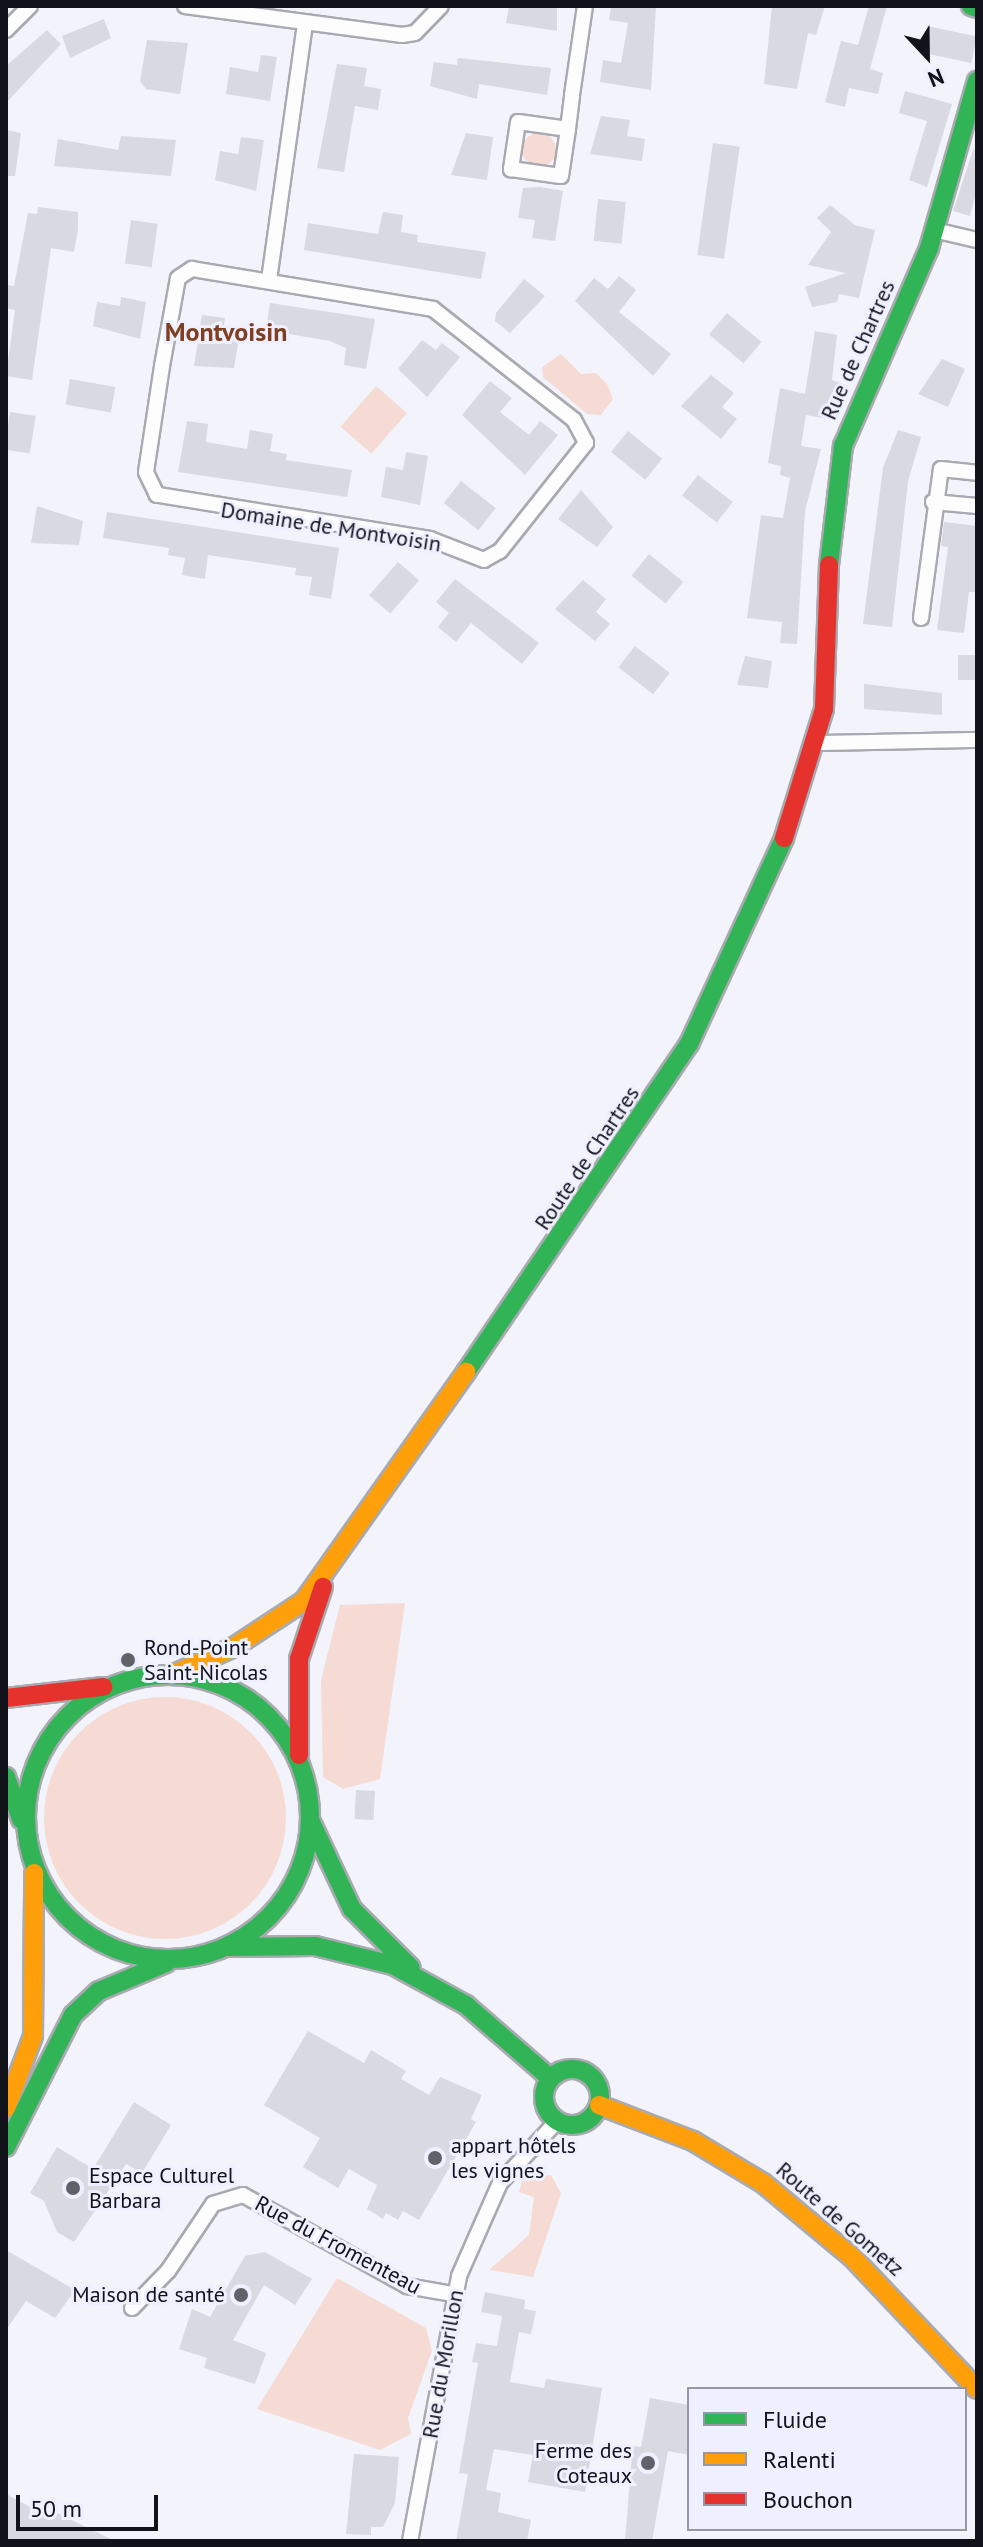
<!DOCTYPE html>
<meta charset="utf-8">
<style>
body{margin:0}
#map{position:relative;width:983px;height:2547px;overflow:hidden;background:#f2f3fb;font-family:"PT Sans",sans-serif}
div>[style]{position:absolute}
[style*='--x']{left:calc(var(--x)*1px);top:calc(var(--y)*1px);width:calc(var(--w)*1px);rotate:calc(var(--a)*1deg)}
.green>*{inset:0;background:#f6dbd4;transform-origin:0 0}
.round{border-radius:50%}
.building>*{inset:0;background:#d8d9e1;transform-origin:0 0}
.roads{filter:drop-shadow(2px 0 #a9aab1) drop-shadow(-2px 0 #a9aab1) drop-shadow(0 2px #a9aab1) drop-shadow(0 -2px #a9aab1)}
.street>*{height:14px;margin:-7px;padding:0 7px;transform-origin:7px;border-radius:7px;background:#fdfdfe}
.fast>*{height:18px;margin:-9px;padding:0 9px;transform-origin:9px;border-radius:9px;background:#30b455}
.fast>.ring{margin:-9px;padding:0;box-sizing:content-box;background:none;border:18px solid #30b455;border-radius:50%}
.slow>*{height:18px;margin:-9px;padding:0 9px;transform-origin:9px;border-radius:9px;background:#ff9f0a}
.jam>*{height:18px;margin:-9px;padding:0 9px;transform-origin:9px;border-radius:9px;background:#e5322d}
.dots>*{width:22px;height:22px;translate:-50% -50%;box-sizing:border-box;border:4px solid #eef0ff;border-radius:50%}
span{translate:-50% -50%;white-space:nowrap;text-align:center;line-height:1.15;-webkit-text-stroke:6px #eef0ff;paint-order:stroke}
.street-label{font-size:22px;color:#11121a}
.poi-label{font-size:22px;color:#11121a}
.left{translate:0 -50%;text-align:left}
.right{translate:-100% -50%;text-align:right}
.quarter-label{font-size:26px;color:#7f3e1f;font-weight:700}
.frame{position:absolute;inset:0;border:8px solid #11121a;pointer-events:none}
.legend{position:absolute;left:687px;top:2387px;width:280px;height:144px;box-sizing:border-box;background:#eef0ff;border:2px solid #9697a3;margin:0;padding:10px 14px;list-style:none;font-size:24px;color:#11121a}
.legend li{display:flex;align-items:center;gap:16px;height:40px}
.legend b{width:40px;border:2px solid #9697a3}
.north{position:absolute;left:887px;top:16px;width:80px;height:80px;-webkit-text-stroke:6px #eef0ff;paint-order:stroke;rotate:158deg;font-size:22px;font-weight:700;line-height:32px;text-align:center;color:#11121a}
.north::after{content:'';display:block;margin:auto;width:28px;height:36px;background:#11121a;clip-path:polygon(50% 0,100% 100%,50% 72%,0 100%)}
.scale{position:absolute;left:16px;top:2495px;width:142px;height:36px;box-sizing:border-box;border:4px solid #11121a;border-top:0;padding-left:10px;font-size:24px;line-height:28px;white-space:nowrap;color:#11121a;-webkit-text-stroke:6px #eef0ff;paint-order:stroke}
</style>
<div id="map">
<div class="green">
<div class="round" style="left:522px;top:133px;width:34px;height:34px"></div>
<div style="clip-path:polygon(561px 354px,581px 374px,596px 373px,607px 384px,613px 399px,601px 415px,587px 414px,543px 377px,542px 367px)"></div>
<div style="left:376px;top:386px;width:41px;height:54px;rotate:41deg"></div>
<div style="clip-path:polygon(405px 1603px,380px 1779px,343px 1789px,323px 1777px,321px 1680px,340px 1605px)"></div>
<div class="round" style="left:44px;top:1697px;width:242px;height:242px"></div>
<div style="clip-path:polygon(551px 2175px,561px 2193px,533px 2277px,489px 2270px,529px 2235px,534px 2197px,519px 2192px,523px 2177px)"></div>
<div style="clip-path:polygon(337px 2278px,426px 2328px,432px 2351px,408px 2418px,411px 2434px,380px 2450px,257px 2409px)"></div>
</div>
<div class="building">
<div style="clip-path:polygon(509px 6px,557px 6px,557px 31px,506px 23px)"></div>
<div style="clip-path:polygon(611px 6px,656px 6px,651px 90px,600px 82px,603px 60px,621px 63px,628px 23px,609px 20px)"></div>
<div style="clip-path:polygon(772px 6px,825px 6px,816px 35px,808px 33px,797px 89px,764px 84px)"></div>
<div style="clip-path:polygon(869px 6px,887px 6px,870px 69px,883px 73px,878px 94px,849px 88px,845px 107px,825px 102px,841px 41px,858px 45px)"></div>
<div style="clip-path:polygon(104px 19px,111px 38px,70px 58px,62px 36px)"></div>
<div style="left:927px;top:26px;width:51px;height:27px;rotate:12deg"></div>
<div style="clip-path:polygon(47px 30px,61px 44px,6px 103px,6px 66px)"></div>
<div style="clip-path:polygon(147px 40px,188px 43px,180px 94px,146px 89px,140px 81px)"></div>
<div style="clip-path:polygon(261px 55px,277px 57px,270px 101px,226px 94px,230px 67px,258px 72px)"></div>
<div style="clip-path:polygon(458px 58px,551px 68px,547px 95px,479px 84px,477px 99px,430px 86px,434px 62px,457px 65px)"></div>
<div style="clip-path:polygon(337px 64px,367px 68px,364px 86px,381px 89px,378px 110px,355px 106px,344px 172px,317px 168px)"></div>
<div style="clip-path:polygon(905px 91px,952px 104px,927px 187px,909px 180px,927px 121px,899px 113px)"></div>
<div style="clip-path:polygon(601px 116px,630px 120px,627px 136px,645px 139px,642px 161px,590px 154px)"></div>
<div style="clip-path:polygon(6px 130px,21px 133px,15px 176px,6px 176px)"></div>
<div style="clip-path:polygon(466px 133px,493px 137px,487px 180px,451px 175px)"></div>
<div style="clip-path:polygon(121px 136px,176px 140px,171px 176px,54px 166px,58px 139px,118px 150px)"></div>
<div style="clip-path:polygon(241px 137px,264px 140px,256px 191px,215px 180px,220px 151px,238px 154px)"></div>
<div style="left:713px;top:143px;width:27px;height:113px;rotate:8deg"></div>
<div style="clip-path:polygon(974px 147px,977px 189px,970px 216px,953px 211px)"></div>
<div style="clip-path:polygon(540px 187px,563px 191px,555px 241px,532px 238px,535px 220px,518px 218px,523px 188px)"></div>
<div style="left:598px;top:199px;width:28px;height:42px;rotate:6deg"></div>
<div style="clip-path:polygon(830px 205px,855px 225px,875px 230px,859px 298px,839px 294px,837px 302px,812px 307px,805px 287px,846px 273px,808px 265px,831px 232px,817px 218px)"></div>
<div style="clip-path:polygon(38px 207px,78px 212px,78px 230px,74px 252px,51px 248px,32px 380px,6px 376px,15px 310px,6px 308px,6px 285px,14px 286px,28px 213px,37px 214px)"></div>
<div style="clip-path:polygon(383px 212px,403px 215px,401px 232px,418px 235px,417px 242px,486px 252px,481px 279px,304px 250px,308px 223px,378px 234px)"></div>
<div style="left:131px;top:220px;width:27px;height:44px;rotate:8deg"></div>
<div style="clip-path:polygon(619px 276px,636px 290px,619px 312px,671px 354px,653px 376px,575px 301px,594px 278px,608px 289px)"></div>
<div style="clip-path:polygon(524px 279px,545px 296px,510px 333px,495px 321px,496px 313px)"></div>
<div style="clip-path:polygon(121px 297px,146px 302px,140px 339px,93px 326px,97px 302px,120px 306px)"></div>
<div style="clip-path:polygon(270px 303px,375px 319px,366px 369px,344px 365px,346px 348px,330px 341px,266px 330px)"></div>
<div style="left:727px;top:313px;width:45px;height:28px;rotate:40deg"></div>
<div style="clip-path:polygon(202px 315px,225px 318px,222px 335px,239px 338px,234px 368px,194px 366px)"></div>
<div style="clip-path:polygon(815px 331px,837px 335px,832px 380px,843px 384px,829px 419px,806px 415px,801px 446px,821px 449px,805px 511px,797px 644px,780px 643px,782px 622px,747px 618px,761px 515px,783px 518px,790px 478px,780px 475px,781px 466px,768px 463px,780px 388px,805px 394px)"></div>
<div style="clip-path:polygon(422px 340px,436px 350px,442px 343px,460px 357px,427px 397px,398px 369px)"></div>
<div style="clip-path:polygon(942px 359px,965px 369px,948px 407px,918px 394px)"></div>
<div style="clip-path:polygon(711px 375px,734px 393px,722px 407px,737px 419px,721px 439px,681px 406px)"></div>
<div style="left:70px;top:379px;width:46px;height:26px;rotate:10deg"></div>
<div style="clip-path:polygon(490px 381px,512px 398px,500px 412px,529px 435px,540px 421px,558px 435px,525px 475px,462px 415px)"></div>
<div style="left:10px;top:412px;width:26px;height:38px;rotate:9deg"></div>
<div style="clip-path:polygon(187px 421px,208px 424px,206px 442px,247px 449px,250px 430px,273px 434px,270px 451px,287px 454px,286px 460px,352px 470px,347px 497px,178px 472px)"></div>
<div style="clip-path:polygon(898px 430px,921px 437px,908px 481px,892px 627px,863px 624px,883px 468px)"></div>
<div style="left:628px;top:431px;width:44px;height:27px;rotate:39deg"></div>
<div style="clip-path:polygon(406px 452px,428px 456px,420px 505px,381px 497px,386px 467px,403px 470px)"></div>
<div style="left:698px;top:475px;width:44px;height:26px;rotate:38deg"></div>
<div style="left:461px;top:481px;width:44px;height:28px;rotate:38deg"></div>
<div style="clip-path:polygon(581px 490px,613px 527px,597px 547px,558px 519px)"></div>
<div style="clip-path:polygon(37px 506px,83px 521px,79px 545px,31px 543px)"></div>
<div style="clip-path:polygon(107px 512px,339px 548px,331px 599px,309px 595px,312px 577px,295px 575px,296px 568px,208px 555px,205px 579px,182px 575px,185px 558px,168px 555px,169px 548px,103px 538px)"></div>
<div style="clip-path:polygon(944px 522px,977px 526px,977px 592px,969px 592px,964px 633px,937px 630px,948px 547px,941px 546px)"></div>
<div style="left:649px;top:554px;width:44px;height:28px;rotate:39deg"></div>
<div style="left:398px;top:562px;width:28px;height:44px;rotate:41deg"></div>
<div style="clip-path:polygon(455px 579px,539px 643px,522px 664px,471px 623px,456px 642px,438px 627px,449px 613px,436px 602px)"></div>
<div style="clip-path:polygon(583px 580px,606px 599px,596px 612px,610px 624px,595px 641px,555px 609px)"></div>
<div style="left:635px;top:646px;width:44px;height:27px;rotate:38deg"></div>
<div style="left:977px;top:655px;width:25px;height:19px;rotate:90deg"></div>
<div style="clip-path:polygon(745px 656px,772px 661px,768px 688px,737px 685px)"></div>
<div style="clip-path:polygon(864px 684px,942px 693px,942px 715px,864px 709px)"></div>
<div style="left:356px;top:1790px;width:19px;height:29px;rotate:3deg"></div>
<div style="clip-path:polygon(308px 2031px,364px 2063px,371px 2050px,406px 2071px,401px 2079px,429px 2095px,440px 2077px,482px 2095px,471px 2119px,476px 2122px,419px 2220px,403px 2211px,398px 2220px,386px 2213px,383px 2219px,367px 2209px,377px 2185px,349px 2169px,338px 2188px,303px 2167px,320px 2138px,264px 2105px)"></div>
<div style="clip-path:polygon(134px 2102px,171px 2125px,142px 2173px,126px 2164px,74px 2242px,57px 2232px,44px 2201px,30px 2193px,57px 2147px,93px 2169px)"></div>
<div style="clip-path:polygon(6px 2250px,75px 2290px,55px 2318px,26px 2301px,6px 2330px)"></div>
<div style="clip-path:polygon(265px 2252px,312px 2279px,295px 2305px,264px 2285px,233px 2340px,266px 2353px,255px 2384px,204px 2368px,207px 2358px,179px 2349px,192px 2309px,210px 2317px,245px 2256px)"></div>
<div style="clip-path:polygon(485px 2292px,525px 2300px,524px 2309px,536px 2311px,531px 2334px,519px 2332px,510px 2382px,544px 2388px,546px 2379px,602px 2388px,585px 2492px,528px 2482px,533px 2455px,494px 2449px,486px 2490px,501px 2493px,498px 2512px,531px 2520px,527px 2541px,456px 2541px,468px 2474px,459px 2473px,478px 2363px,472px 2362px,476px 2343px,497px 2346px,502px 2316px,481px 2312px)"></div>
<div style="clip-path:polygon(650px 2398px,689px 2405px,689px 2455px,668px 2451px,652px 2541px,625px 2541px,632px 2455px,635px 2446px,641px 2447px)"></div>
<div style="clip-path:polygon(354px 2454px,399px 2457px,395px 2503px,383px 2527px,371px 2527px,371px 2535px,346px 2534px)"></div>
<div style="clip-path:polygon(6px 2494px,51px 2518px,55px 2512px,115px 2541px,6px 2541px)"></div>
</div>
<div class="roads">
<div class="street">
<div style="--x:185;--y:6;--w:219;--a:7.6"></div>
<div style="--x:402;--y:35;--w:13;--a:-9"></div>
<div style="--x:415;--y:33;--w:37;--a:-46"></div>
<div style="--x:6;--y:30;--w:34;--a:-45"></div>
<div style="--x:568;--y:129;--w:50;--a:-172"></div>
<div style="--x:518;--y:122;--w:48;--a:98.5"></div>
<div style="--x:511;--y:169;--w:50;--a:8"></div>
<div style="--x:561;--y:176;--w:48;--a:-81.5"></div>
<div style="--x:568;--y:129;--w:34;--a:-83"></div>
<div style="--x:572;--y:95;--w:90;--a:-81.7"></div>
<div style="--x:934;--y:230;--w:44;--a:13.1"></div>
<div style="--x:192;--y:269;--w:244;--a:9.4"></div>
<div style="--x:433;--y:309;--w:179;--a:38.2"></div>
<div style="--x:574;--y:420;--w:26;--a:62"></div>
<div style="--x:586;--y:443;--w:138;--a:128.5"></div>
<div style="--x:500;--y:551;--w:18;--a:151"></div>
<div style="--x:484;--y:560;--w:58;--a:-158.7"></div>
<div style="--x:430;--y:539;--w:277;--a:-170.8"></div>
<div style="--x:157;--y:495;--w:25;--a:-116"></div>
<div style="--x:146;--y:472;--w:107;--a:-81.4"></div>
<div style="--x:162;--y:366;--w:89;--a:-79.7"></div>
<div style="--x:178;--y:278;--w:17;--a:-33"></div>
<div style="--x:269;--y:280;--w:259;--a:-82"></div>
<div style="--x:933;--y:502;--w:44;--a:5.2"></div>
<div style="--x:921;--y:618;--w:150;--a:-82.4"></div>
<div style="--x:941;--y:469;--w:36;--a:6"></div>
<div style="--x:817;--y:743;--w:160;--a:-1.1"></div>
<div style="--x:132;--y:2308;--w:52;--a:-45.8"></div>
<div style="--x:168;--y:2271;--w:81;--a:-56.1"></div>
<div style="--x:213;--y:2204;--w:31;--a:-17"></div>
<div style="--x:243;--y:2195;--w:188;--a:29"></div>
<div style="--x:407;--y:2286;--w:47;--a:9.9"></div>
<div style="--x:410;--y:2541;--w:269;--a:-79.5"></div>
<div style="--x:459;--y:2276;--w:102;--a:-66.2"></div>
<div style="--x:500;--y:2183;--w:84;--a:-47.4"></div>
</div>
<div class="fast">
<div style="--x:971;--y:6;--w:6;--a:18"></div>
<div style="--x:829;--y:565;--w:120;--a:-83.3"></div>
<div style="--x:843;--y:446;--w:216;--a:-66.5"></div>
<div style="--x:929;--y:248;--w:174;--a:-74"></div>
<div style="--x:466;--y:1372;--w:397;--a:-55.8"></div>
<div style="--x:689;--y:1044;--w:227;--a:-65.2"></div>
<div class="ring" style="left:26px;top:1675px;width:266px;height:266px"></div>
<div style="--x:6;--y:1777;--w:45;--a:70.3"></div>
<div style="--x:311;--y:1822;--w:96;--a:64.8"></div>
<div style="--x:352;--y:1909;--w:83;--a:45"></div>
<div style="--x:227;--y:1947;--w:88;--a:-0.7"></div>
<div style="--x:315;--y:1946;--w:80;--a:13.7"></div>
<div style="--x:393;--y:1965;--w:83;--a:28.7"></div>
<div style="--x:466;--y:2005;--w:111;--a:41"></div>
<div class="ring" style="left:544px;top:2069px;width:38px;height:38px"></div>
<div style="--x:6;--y:2147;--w:148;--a:-63.1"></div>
<div style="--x:73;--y:2015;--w:35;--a:-43"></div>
<div style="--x:99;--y:1991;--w:73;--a:-22.7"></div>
</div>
<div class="slow">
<div style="--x:172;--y:1675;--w:68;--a:-24.3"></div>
<div style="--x:234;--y:1647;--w:84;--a:-33.3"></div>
<div style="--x:304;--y:1601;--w:281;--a:-54.7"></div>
<div style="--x:599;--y:2105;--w:101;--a:21"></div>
<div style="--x:693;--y:2141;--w:82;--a:31"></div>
<div style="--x:763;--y:2183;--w:117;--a:39.8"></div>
<div style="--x:853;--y:2258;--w:180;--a:46.6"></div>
<div style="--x:6;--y:2108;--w:77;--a:-69.4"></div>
<div style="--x:33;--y:2036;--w:163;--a:-89.6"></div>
</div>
<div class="jam">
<div style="--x:784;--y:838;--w:135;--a:-72.8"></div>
<div style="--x:824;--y:709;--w:144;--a:-88"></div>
<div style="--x:6;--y:1698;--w:98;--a:-6.5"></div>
<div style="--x:299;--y:1755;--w:96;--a:-90"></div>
<div style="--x:299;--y:1659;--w:76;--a:-71.6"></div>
</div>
</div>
<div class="dots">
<div style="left:128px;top:1660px;background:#606169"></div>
<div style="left:435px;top:2158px;background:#606169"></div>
<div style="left:73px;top:2188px;background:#606169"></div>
<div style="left:241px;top:2295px;background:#606169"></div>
<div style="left:648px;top:2463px;background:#606169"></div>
</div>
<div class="street-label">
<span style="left:858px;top:350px;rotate:-66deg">Rue de Chartres</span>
<span style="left:331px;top:527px;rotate:9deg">Domaine de Montvoisin</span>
<span style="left:587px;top:1158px;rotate:-56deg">Route de Chartres</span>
<span style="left:840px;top:2219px;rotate:41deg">Route de Gometz</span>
<span style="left:338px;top:2245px;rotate:28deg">Rue du Fromenteau</span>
<span style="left:443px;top:2364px;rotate:-80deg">Rue du Morillon</span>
</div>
<div class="poi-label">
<span class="left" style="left:144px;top:1660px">Rond-Point<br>Saint-Nicolas</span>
<span class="left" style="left:451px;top:2158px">appart hôtels<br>les vignes</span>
<span class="left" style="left:89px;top:2188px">Espace Culturel<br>Barbara</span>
<span class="right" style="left:225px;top:2295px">Maison de santé</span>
<span class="right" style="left:632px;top:2463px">Ferme des<br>Coteaux</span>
</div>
<div class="quarter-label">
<span style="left:226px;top:332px">Montvoisin</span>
</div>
<div class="frame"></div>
<ul class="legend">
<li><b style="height:10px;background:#30b455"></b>Fluide</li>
<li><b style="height:10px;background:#ff9f0a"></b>Ralenti</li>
<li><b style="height:10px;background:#e5322d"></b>Bouchon</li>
</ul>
<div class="north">N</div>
<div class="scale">50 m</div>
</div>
